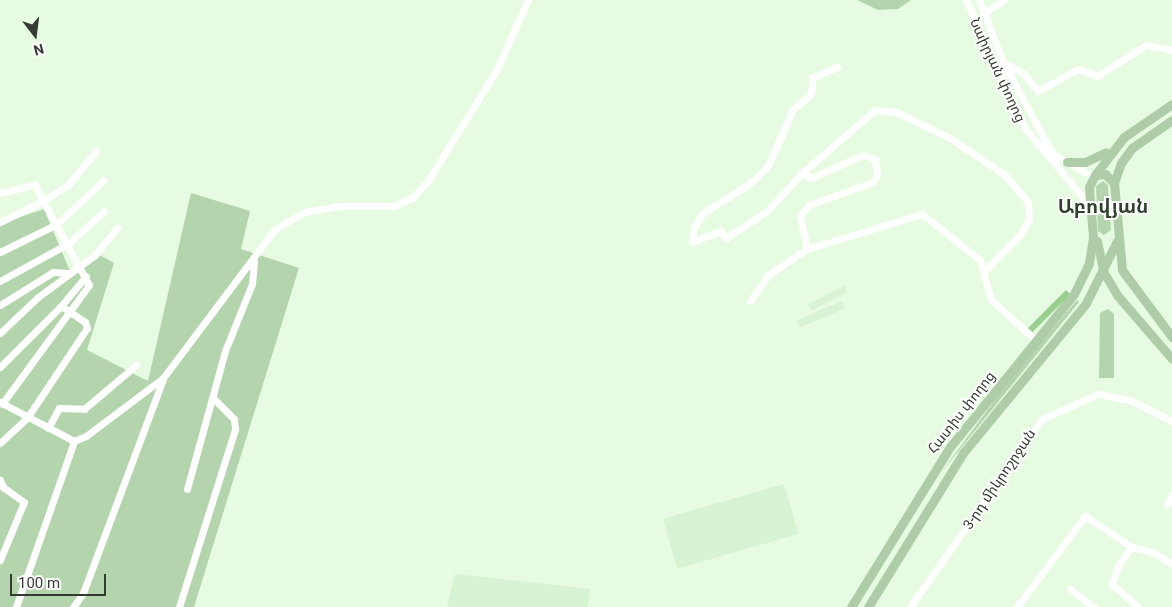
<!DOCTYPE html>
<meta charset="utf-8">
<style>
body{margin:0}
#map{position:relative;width:1172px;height:607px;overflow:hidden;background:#e6fbe1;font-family:Roboto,"Noto Sans Armenian",sans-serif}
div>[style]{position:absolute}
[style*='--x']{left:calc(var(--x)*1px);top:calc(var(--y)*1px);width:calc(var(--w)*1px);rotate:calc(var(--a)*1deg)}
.built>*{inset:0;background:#d8f3d3;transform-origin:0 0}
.green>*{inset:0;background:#b3d4ad}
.forest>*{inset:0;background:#98cf8e;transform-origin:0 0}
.minor>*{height:7px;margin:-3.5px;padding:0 3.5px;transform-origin:3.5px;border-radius:3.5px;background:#fff}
.major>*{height:9px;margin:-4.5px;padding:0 4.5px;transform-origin:4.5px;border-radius:4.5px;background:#adcca7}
span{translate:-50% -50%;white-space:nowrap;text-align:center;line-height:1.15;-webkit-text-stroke:4px #fff;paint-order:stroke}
.street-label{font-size:14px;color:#343c32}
.district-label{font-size:19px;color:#2f402c;font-weight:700}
.north{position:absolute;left:10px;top:10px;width:50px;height:50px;-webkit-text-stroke:4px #fff;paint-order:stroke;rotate:165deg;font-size:14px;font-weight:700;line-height:20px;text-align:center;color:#343c32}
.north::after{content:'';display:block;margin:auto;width:18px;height:22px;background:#343c32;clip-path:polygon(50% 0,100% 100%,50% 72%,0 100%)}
.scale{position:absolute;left:10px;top:574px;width:96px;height:22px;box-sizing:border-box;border:2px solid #343c32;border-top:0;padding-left:6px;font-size:15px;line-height:18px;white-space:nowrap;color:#343c32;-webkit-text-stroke:4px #fff;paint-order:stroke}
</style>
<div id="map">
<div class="built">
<div style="left:844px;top:286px;width:7px;height:40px;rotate:63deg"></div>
<div style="left:842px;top:301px;width:8px;height:49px;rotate:67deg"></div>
<div style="left:784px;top:484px;width:52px;height:126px;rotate:74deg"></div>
<div style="clip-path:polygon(455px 574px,591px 589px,587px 607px,447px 607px)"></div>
</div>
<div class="green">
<div style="clip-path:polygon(857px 0,911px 0,898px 9px,878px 10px)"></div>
<div style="clip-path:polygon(1103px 181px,1108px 185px,1111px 230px,1104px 235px,1098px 231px,1096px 186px)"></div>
<div style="clip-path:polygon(191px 193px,250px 211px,241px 249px,299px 268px,194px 607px,0 607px,0 224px,44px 209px,72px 276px,98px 254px,114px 263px,87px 350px,148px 381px)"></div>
<div style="clip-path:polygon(1077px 300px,1079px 302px,940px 474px,1017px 370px)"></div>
<div style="clip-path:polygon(1108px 309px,1114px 314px,1114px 378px,1099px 378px,1100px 313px)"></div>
</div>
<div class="forest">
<div style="left:1066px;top:290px;width:6px;height:55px;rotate:45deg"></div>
</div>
<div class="minor">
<div style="--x:966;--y:0;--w:141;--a:65.3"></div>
<div style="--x:1025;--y:128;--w:102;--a:50.2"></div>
<div style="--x:979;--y:0;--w:66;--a:68.8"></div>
<div style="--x:1003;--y:62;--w:93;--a:61.8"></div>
<div style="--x:1047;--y:144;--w:15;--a:53"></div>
<div style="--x:1056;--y:156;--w:41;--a:29.1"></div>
<div style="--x:984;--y:13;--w:24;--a:-33"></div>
<div style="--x:1003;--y:62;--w:24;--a:30"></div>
<div style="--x:1024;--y:74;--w:22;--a:51"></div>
<div style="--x:1038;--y:91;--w:46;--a:-28.8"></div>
<div style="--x:1078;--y:69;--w:20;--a:20"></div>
<div style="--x:1097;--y:76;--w:58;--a:-32.3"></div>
<div style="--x:1146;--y:45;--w:26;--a:11"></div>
<div style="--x:837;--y:67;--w:26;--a:157"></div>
<div style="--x:813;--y:77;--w:17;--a:97"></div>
<div style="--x:811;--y:94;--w:23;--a:140"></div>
<div style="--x:793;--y:109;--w:62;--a:113.7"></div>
<div style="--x:768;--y:166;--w:23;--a:135"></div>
<div style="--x:752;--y:182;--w:58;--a:147.7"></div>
<div style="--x:703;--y:213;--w:17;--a:123"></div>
<div style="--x:694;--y:227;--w:15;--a:98"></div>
<div style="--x:692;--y:242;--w:31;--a:-21"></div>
<div style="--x:721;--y:231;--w:9;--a:54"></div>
<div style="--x:726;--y:238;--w:49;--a:-33.4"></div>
<div style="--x:767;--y:211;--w:52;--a:-47.4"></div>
<div style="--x:802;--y:173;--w:96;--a:-40.8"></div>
<div style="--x:875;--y:110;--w:22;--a:5"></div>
<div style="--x:897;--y:112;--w:59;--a:26.1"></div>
<div style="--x:950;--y:138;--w:66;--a:33.9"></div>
<div style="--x:1005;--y:175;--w:35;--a:50"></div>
<div style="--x:1028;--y:202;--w:17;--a:87"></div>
<div style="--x:1029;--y:219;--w:18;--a:119"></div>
<div style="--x:1020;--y:235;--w:48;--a:135"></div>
<div style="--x:802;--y:173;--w:10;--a:29"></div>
<div style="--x:811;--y:178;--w:57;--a:-23.9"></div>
<div style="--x:863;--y:155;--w:13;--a:18"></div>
<div style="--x:875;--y:159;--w:16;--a:83"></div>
<div style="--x:877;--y:175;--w:8;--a:120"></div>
<div style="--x:873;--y:182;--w:68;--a:160.2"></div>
<div style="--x:809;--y:205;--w:14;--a:129"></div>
<div style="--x:800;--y:216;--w:34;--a:78"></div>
<div style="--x:0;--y:193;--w:36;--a:-14"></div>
<div style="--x:35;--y:184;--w:19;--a:65"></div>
<div style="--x:43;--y:201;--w:30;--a:-33"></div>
<div style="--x:68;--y:185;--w:44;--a:-50.5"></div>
<div style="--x:0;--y:222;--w:48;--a:-26"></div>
<div style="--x:43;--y:201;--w:96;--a:61.3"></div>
<div style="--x:89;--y:285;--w:147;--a:126.2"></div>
<div style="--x:0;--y:252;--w:64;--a:-26.2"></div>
<div style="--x:57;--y:224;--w:64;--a:-43.1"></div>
<div style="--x:0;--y:281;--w:79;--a:-28.8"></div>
<div style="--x:69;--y:243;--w:47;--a:-42.4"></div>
<div style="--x:750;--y:301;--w:32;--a:-55"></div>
<div style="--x:768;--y:275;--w:47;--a:-33.7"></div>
<div style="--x:807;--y:249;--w:120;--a:-16.9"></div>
<div style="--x:922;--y:214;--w:74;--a:38.4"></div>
<div style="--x:980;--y:260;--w:41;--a:74.6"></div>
<div style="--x:991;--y:300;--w:60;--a:41.6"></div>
<div style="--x:0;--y:305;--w:62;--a:-31.9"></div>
<div style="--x:53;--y:272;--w:15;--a:4"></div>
<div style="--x:0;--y:333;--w:52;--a:-43.5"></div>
<div style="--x:38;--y:297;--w:71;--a:-36.4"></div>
<div style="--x:95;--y:255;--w:35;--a:-51"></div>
<div style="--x:0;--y:367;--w:86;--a:-45"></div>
<div style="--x:0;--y:402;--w:84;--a:27.8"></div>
<div style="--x:74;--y:441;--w:13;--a:-23"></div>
<div style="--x:86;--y:436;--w:96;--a:-37"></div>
<div style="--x:163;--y:378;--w:186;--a:-53.1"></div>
<div style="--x:275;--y:229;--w:34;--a:-30"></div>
<div style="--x:305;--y:212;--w:34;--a:-10"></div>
<div style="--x:338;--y:206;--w:56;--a:0"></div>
<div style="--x:394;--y:206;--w:20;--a:-24"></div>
<div style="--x:412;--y:198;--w:23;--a:-47"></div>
<div style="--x:428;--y:181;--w:132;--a:-58.4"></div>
<div style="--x:497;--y:69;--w:76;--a:-65.8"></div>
<div style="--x:48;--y:428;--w:23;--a:-61"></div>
<div style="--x:59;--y:408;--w:25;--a:2"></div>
<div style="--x:84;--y:409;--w:68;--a:-40.2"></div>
<div style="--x:0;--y:443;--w:37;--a:-43"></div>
<div style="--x:27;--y:418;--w:108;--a:-56.3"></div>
<div style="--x:87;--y:328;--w:6;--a:-108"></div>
<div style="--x:85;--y:322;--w:29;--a:-146"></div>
<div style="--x:61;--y:306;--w:39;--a:-50"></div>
<div style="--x:0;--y:480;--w:8;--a:67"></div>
<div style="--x:3;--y:487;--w:26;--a:36"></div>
<div style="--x:24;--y:502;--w:63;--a:112.5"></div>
<div style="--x:187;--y:489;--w:143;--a:-74.6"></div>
<div style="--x:225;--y:351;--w:72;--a:-68.1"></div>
<div style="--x:252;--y:284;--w:23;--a:-85"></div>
<div style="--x:1167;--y:504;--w:10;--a:-61"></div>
<div style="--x:1070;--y:589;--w:30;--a:37"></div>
<div style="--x:1137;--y:606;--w:33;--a:-139"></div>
<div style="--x:1112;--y:584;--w:21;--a:-71"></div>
<div style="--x:1119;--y:564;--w:21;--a:-53"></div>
<div style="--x:1132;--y:547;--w:23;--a:15"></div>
<div style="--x:1154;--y:553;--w:21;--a:31"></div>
<div style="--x:16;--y:607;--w:176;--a:-70.7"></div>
<div style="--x:73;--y:607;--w:17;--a:-54"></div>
<div style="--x:83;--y:593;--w:228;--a:-69.5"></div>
<div style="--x:179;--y:607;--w:187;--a:-72.5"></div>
<div style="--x:235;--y:429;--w:10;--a:-96"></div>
<div style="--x:234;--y:419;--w:30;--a:-135"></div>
<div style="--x:910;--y:607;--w:230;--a:-54.9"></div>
<div style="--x:1042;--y:419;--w:61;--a:-24.1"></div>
<div style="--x:1098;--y:394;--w:33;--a:11"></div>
<div style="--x:1130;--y:400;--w:47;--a:26.6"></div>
<div style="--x:1017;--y:607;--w:114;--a:-53.2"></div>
<div style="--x:1085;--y:516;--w:56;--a:33.4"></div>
</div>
<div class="major">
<div style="--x:1067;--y:162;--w:18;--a:0"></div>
<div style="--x:1085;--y:162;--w:23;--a:-25"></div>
<div style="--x:1095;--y:175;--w:48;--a:-52.7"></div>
<div style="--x:1124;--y:137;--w:58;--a:-34.5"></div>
<div style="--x:1114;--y:183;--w:21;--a:-71"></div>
<div style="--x:1121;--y:163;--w:19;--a:-54"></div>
<div style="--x:1132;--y:148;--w:49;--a:-35"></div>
<div style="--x:1097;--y:241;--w:33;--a:78"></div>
<div style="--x:1104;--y:273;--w:26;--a:59"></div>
<div style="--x:1117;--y:295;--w:84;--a:49.3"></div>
<div style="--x:851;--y:607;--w:188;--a:-58.3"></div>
<div style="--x:950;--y:447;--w:197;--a:-51"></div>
<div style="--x:1074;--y:294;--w:34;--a:-64"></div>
<div style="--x:1089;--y:263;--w:26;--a:-81"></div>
<div style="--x:1093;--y:237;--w:50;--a:-94.6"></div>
<div style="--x:1089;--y:187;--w:13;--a:-63"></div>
<div style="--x:1095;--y:175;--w:10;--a:-6"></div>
<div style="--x:1105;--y:174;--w:13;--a:45"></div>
<div style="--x:1114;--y:183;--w:87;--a:84.7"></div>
<div style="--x:1122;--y:270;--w:84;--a:53.3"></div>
<div style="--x:868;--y:607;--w:181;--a:-58.3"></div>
<div style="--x:963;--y:453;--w:194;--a:-50.6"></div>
<div style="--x:1086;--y:303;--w:69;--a:-63.4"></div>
</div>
<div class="street-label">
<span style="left:998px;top:70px;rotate:65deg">Նաիրյան փողոց</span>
<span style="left:961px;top:412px;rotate:-52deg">Հատիս փողոց</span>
<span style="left:999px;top:479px;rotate:-56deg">3-րդ միկրոշրջան</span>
</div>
<div class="district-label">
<span style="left:1103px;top:207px">Աբովյան</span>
</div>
<div class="north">N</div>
<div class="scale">100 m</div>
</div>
